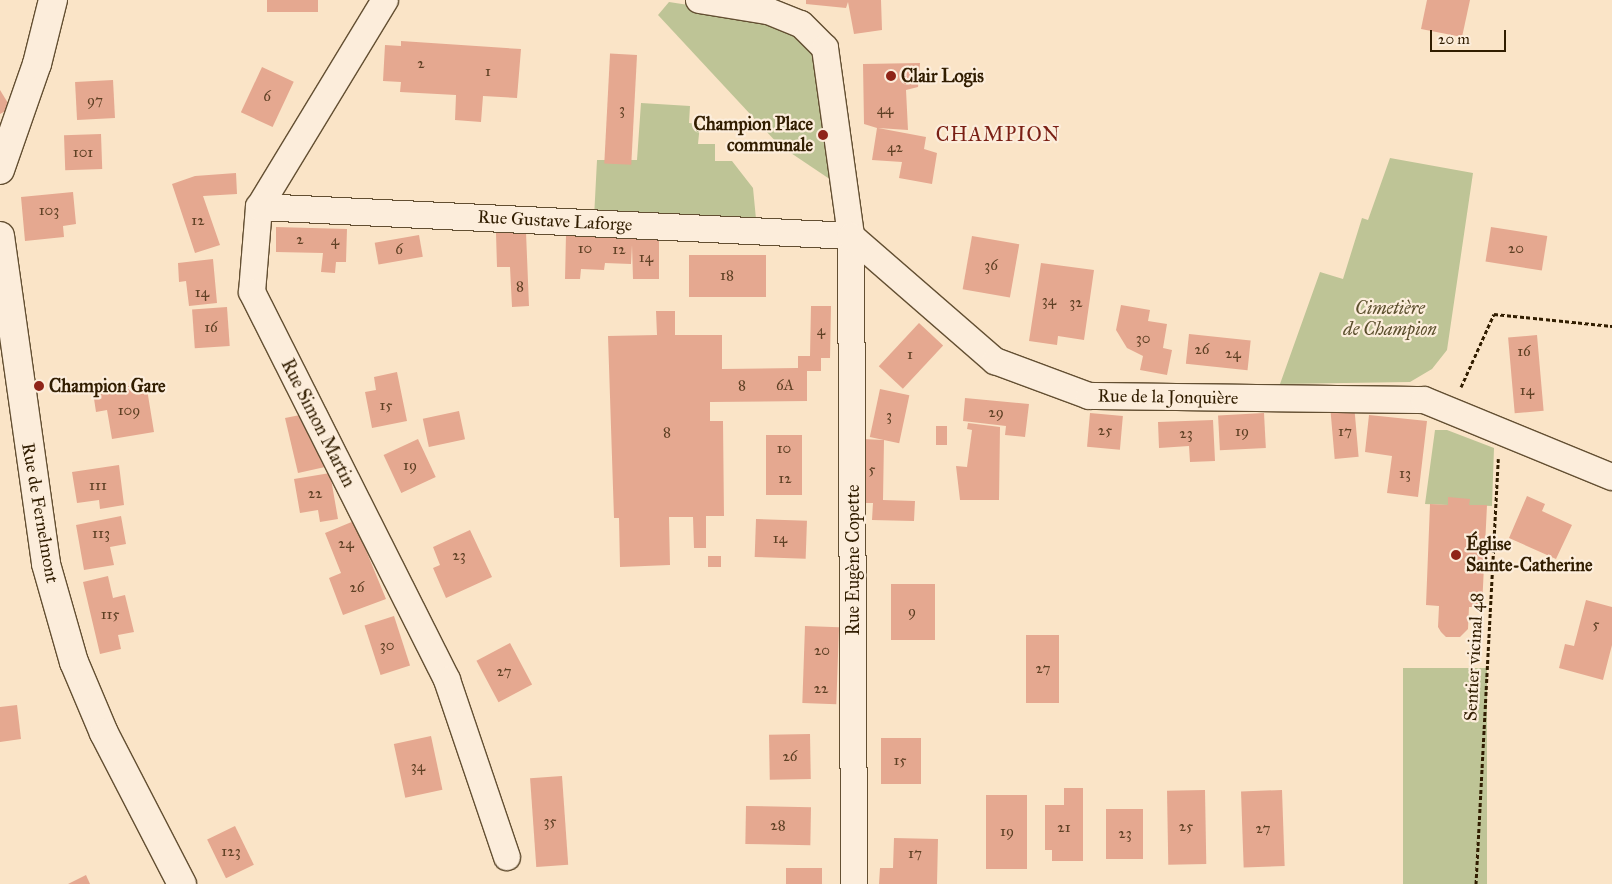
<!DOCTYPE html>
<meta charset="utf-8">
<style>
body{margin:0}
#map{position:relative;width:1612px;height:884px;overflow:hidden;background:#fae4c7;font-family:"IM FELL Great Primer",serif}
div>[style]{position:absolute}
[style*='--x']{left:calc(var(--x)*1px);top:calc(var(--y)*1px);width:calc(var(--w)*1px);rotate:calc(var(--a)*1deg)}
.green>*{inset:0;background:#bec496;transform-origin:0 0}
.building>*{inset:0;background:#e5a890;transform-origin:0 0}
.path>*{height:3px;margin-top:-1.5px;transform-origin:0;background:repeating-linear-gradient(90deg,#311d00 0 4px,transparent 0 6.5px)}
.roads{filter:drop-shadow(1px 0 #634f32) drop-shadow(-1px 0 #634f32) drop-shadow(0 1px #634f32) drop-shadow(0 -1px #634f32)}
.street>*{height:26px;margin:-13px;padding:0 13px;transform-origin:13px;border-radius:13px;background:#fceddb}
.secondary>*{height:28px;margin:-14px;padding:0 14px;transform-origin:14px;border-radius:14px;background:#fceddb}
.dots>*{width:14px;height:14px;translate:-50% -50%;box-sizing:border-box;border:2px solid #fceddb;border-radius:50%}
span{translate:-50% -50%;white-space:nowrap;text-align:center;line-height:1.15;-webkit-text-stroke:4.5px #fceddb;paint-order:stroke}
.number-label{font-size:15px;color:#5e4024}
.number-label span{-webkit-text-stroke-width:0}
.poi-label{font-size:18px;color:#311d00;font-weight:700}
.left{translate:0 -50%;text-align:left}
.right{translate:-100% -50%;text-align:right}
.street-label{font-size:18px;color:#311d00}
.park-label{font-size:18px;color:#5b4f2d;font-style:italic}
.quarter-label{font-size:20px;color:#7a1f14;letter-spacing:1px}
.scale{position:absolute;left:1430px;top:30px;width:76px;height:22px;box-sizing:border-box;border:2px solid #311d00;border-top:0;padding-left:6px;font-size:15px;line-height:18px;white-space:nowrap;color:#311d00;-webkit-text-stroke:4px #fceddb;paint-order:stroke}
</style>
<div id="map">
<div class="green">
<div style="clip-path:polygon(669px 2px,760px 16px,797px 29px,822px 53px,834px 182px,779px 145px,658px 15px)"></div>
<div style="clip-path:polygon(641px 103px,690px 106px,689px 123px,700px 124px,698px 144px,715px 144px,715px 161px,732px 161px,753px 188px,756px 219px,594px 218px,597px 160px,637px 160px)"></div>
<div style="clip-path:polygon(1390px 158px,1473px 173px,1447px 350px,1432px 369px,1410px 382px,1280px 384px,1320px 272px,1343px 279px,1362px 218px,1368px 220px)"></div>
<div style="clip-path:polygon(1435px 430px,1447px 430px,1494px 448px,1492px 506px,1469px 505px,1448px 498px,1448px 505px,1425px 504px)"></div>
<div style="left:1403px;top:668px;width:84px;height:216px"></div>
</div>
<div class="building">
<div style="left:267px;top:0;width:51px;height:12px"></div>
<div style="clip-path:polygon(806px 0,881px 0,882px 30px,854px 34px,848px 2px,846px 8px,806px 4px)"></div>
<div style="clip-path:polygon(1427px 0,1470px 0,1462px 37px,1421px 29px)"></div>
<div style="clip-path:polygon(401px 41px,521px 49px,517px 98px,483px 96px,481px 122px,455px 120px,456px 95px,400px 92px,401px 82px,383px 81px,385px 45px,401px 46px)"></div>
<div style="left:637px;top:55px;width:110px;height:27px;rotate:93deg"></div>
<div style="clip-path:polygon(920px 63px,918px 87px,906px 90px,908px 130px,878px 128px,926px 137px,924px 149px,937px 153px,932px 184px,899px 178px,902px 162px,872px 160px,877px 128px,864px 124px,863px 64px)"></div>
<div style="left:262px;top:67px;width:35px;height:50px;rotate:25deg"></div>
<div style="left:113px;top:80px;width:38px;height:38px;rotate:87deg"></div>
<div style="clip-path:polygon(0 90px,11px 108px,0 114px)"></div>
<div style="left:101px;top:134px;width:35px;height:37px;rotate:88deg"></div>
<div style="clip-path:polygon(236px 173px,237px 194px,203px 196px,220px 245px,195px 253px,172px 184px,195px 176px)"></div>
<div style="clip-path:polygon(73px 192px,76px 224px,63px 226px,64px 237px,25px 241px,21px 197px)"></div>
<div style="clip-path:polygon(276px 227px,347px 229px,346px 262px,336px 262px,335px 273px,321px 272px,323px 253px,276px 252px)"></div>
<div style="left:1491px;top:227px;width:57px;height:35px;rotate:9deg"></div>
<div style="clip-path:polygon(526px 232px,529px 306px,512px 307px,510px 267px,497px 267px,496px 233px)"></div>
<div style="clip-path:polygon(566px 234px,659px 237px,659px 279px,633px 279px,632px 245px,631px 264px,605px 263px,604px 270px,581px 269px,580px 279px,565px 279px)"></div>
<div style="left:419px;top:235px;width:22px;height:45px;rotate:80deg"></div>
<div style="left:972px;top:236px;width:48px;height:54px;rotate:10deg"></div>
<div style="left:689px;top:255px;width:77px;height:42px"></div>
<div style="clip-path:polygon(213px 259px,217px 303px,189px 306px,186px 281px,179px 282px,178px 263px)"></div>
<div style="clip-path:polygon(1041px 263px,1094px 270px,1084px 340px,1058px 336px,1057px 345px,1029px 341px)"></div>
<div style="clip-path:polygon(1121px 305px,1150px 310px,1148px 321px,1167px 324px,1163px 348px,1172px 350px,1167px 375px,1140px 370px,1143px 356px,1127px 348px,1116px 330px)"></div>
<div style="clip-path:polygon(811px 306px,831px 306px,830px 358px,821px 358px,821px 371px,807px 371px,807px 401px,710px 402px,710px 421px,723px 421px,724px 516px,706px 516px,706px 548px,694px 548px,693px 517px,669px 517px,670px 565px,620px 567px,619px 518px,614px 518px,608px 336px,657px 335px,656px 311px,675px 311px,675px 335px,722px 335px,722px 369px,798px 368px,798px 356px,810px 356px)"></div>
<div style="left:227px;top:307px;width:39px;height:35px;rotate:86deg"></div>
<div style="left:919px;top:323px;width:33px;height:59px;rotate:43deg"></div>
<div style="left:1189px;top:334px;width:62px;height:30px;rotate:6deg"></div>
<div style="left:1537px;top:335px;width:76px;height:29px;rotate:85deg"></div>
<div style="clip-path:polygon(397px 372px,407px 421px,372px 428px,365px 392px,376px 390px,374px 377px)"></div>
<div style="clip-path:polygon(146px 383px,154px 432px,112px 439px,107px 410px,96px 412px,93px 392px)"></div>
<div style="left:880px;top:389px;width:30px;height:49px;rotate:12deg"></div>
<div style="clip-path:polygon(965px 398px,1029px 404px,1025px 437px,1005px 435px,1006px 426px,963px 421px)"></div>
<div style="left:1354px;top:404px;width:53px;height:24px;rotate:85deg"></div>
<div style="left:459px;top:411px;width:29px;height:37px;rotate:78deg"></div>
<div style="left:1090px;top:413px;width:33px;height:34px;rotate:5deg"></div>
<div style="left:1264px;top:413px;width:35px;height:46px;rotate:87deg"></div>
<div style="clip-path:polygon(305px 414px,317px 431px,325px 467px,298px 473px,285px 418px)"></div>
<div style="clip-path:polygon(1369px 415px,1427px 421px,1418px 497px,1387px 493px,1392px 456px,1365px 452px)"></div>
<div style="clip-path:polygon(1213px 420px,1215px 461px,1190px 462px,1189px 446px,1159px 448px,1158px 422px)"></div>
<div style="clip-path:polygon(968px 423px,1000px 427px,999px 500px,960px 500px,956px 466px,967px 467px,972px 430px,967px 429px)"></div>
<div style="left:936px;top:426px;width:11px;height:19px"></div>
<div style="left:766px;top:435px;width:36px;height:60px"></div>
<div style="left:418px;top:439px;width:42px;height:38px;rotate:65deg"></div>
<div style="clip-path:polygon(862px 439px,884px 440px,883px 500px,915px 501px,914px 521px,872px 520px,873px 503px,860px 503px)"></div>
<div style="clip-path:polygon(119px 465px,124px 505px,100px 509px,99px 500px,77px 503px,72px 472px)"></div>
<div style="clip-path:polygon(330px 473px,338px 519px,320px 522px,318px 510px,300px 513px,294px 479px)"></div>
<div style="clip-path:polygon(1527px 496px,1545px 504px,1542px 511px,1572px 525px,1556px 559px,1509px 538px)"></div>
<div style="clip-path:polygon(1448px 497px,1470px 499px,1469px 505px,1487px 505px,1482px 607px,1469px 607px,1468px 629px,1460px 637px,1446px 637px,1441px 632px,1438px 627px,1439px 606px,1426px 605px,1430px 504px,1448px 505px)"></div>
<div style="clip-path:polygon(121px 516px,126px 544px,110px 547px,114px 565px,84px 570px,76px 525px)"></div>
<div style="left:756px;top:519px;width:51px;height:38px;rotate:2deg"></div>
<div style="clip-path:polygon(354px 521px,386px 599px,343px 615px,329px 578px,341px 573px,325px 533px)"></div>
<div style="clip-path:polygon(470px 530px,492px 577px,446px 598px,433px 568px,440px 565px,433px 547px)"></div>
<div style="left:708px;top:556px;width:13px;height:11px"></div>
<div style="clip-path:polygon(108px 576px,113px 598px,125px 595px,134px 632px,118px 635px,121px 649px,100px 654px,83px 582px)"></div>
<div style="left:891px;top:584px;width:44px;height:56px"></div>
<div style="clip-path:polygon(1586px 600px,1612px 607px,1612px 645px,1603px 680px,1559px 668px,1565px 644px,1574px 646px)"></div>
<div style="left:394px;top:616px;width:52px;height:31px;rotate:72deg"></div>
<div style="left:805px;top:626px;width:34px;height:77px;rotate:2deg"></div>
<div style="left:1026px;top:635px;width:33px;height:68px"></div>
<div style="left:510px;top:643px;width:47px;height:38px;rotate:62deg"></div>
<div style="clip-path:polygon(17px 705px,21px 739px,0 742px,0 707px)"></div>
<div style="left:810px;top:734px;width:45px;height:41px;rotate:89deg"></div>
<div style="left:431px;top:736px;width:55px;height:38px;rotate:78deg"></div>
<div style="left:881px;top:738px;width:40px;height:46px"></div>
<div style="left:562px;top:776px;width:89px;height:32px;rotate:86deg"></div>
<div style="clip-path:polygon(1064px 788px,1083px 788px,1083px 861px,1052px 861px,1052px 850px,1045px 850px,1045px 805px,1064px 805px)"></div>
<div style="left:1205px;top:790px;width:74px;height:38px;rotate:89deg"></div>
<div style="left:1282px;top:790px;width:76px;height:41px;rotate:88deg"></div>
<div style="left:986px;top:795px;width:41px;height:74px"></div>
<div style="left:746px;top:806px;width:65px;height:38px;rotate:1deg"></div>
<div style="left:1106px;top:809px;width:37px;height:50px"></div>
<div style="left:235px;top:826px;width:43px;height:31px;rotate:64deg"></div>
<div style="clip-path:polygon(894px 838px,938px 839px,937px 884px,879px 884px,880px 868px,893px 868px)"></div>
<div style="left:786px;top:868px;width:36px;height:16px"></div>
<div style="clip-path:polygon(86px 875px,90px 884px,68px 884px)"></div>
</div>
<div class="path">
<div style="--x:1461;--y:387;--w:80;--a:-65.7"></div>
<div style="--x:1494;--y:314;--w:119;--a:5.8"></div>
<div style="--x:1476;--y:884;--w:426;--a:-87"></div>
</div>
<div class="roads">
<div class="street">
<div style="--x:385;--y:0;--w:242;--a:121.3"></div>
<div style="--x:259;--y:207;--w:85;--a:94.7"></div>
<div style="--x:252;--y:292;--w:434;--a:63.3"></div>
<div style="--x:447;--y:680;--w:187;--a:71.3"></div>
<div style="--x:699;--y:0;--w:70;--a:9.1"></div>
<div style="--x:768;--y:11;--w:35;--a:22"></div>
<div style="--x:801;--y:24;--w:34;--a:45"></div>
<div style="--x:825;--y:48;--w:190;--a:82.1"></div>
<div style="--x:851;--y:236;--w:648;--a:89.73"></div>
<div style="--x:259;--y:207;--w:593;--a:2.8"></div>
<div style="--x:851;--y:236;--w:191;--a:41"></div>
<div style="--x:995;--y:361;--w:100;--a:20.4"></div>
<div style="--x:1089;--y:396;--w:335;--a:0.7"></div>
<div style="--x:1424;--y:400;--w:203;--a:22.3"></div>
</div>
<div class="secondary">
<div style="--x:0;--y:170;--w:112;--a:-70.8"></div>
<div style="--x:37;--y:64;--w:66;--a:-76"></div>
<div style="--x:0;--y:236;--w:331;--a:82"></div>
<div style="--x:46;--y:564;--w:102;--a:74.1"></div>
<div style="--x:74;--y:662;--w:77;--a:67.1"></div>
<div style="--x:104;--y:733;--w:170;--a:62.7"></div>
</div>
</div>
<div class="dots">
<div style="left:891px;top:76px;background:#8f2418"></div>
<div style="left:823px;top:135px;background:#8f2418"></div>
<div style="left:39px;top:386px;background:#8f2418"></div>
<div style="left:1456px;top:555px;background:#8f2418"></div>
</div>
<div class="number-label">
<span style="left:421px;top:64px">2</span>
<span style="left:488px;top:72px">1</span>
<span style="left:267px;top:97px">6</span>
<span style="left:95px;top:101px">97</span>
<span style="left:622px;top:110px">3</span>
<span style="left:885px;top:110px">44</span>
<span style="left:895px;top:148px">42</span>
<span style="left:83px;top:153px">101</span>
<span style="left:49px;top:211px">103</span>
<span style="left:198px;top:221px">12</span>
<span style="left:300px;top:240px">2</span>
<span style="left:335px;top:241px">4</span>
<span style="left:585px;top:249px">10</span>
<span style="left:1516px;top:249px">20</span>
<span style="left:399px;top:250px">6</span>
<span style="left:619px;top:250px">12</span>
<span style="left:646px;top:258px">14</span>
<span style="left:991px;top:266px">36</span>
<span style="left:727px;top:276px">18</span>
<span style="left:520px;top:287px">8</span>
<span style="left:202px;top:293px">14</span>
<span style="left:1049px;top:301px">34</span>
<span style="left:1076px;top:303px">32</span>
<span style="left:211px;top:328px">16</span>
<span style="left:821px;top:331px">4</span>
<span style="left:1143px;top:339px">30</span>
<span style="left:1202px;top:350px">26</span>
<span style="left:1524px;top:352px">16</span>
<span style="left:1233px;top:354px">24</span>
<span style="left:910px;top:355px">1</span>
<span style="left:742px;top:386px">8</span>
<span style="left:785px;top:386px">6A</span>
<span style="left:1527px;top:391px">14</span>
<span style="left:386px;top:406px">15</span>
<span style="left:129px;top:411px">109</span>
<span style="left:996px;top:413px">29</span>
<span style="left:889px;top:416px">3</span>
<span style="left:1105px;top:431px">25</span>
<span style="left:1242px;top:432px">19</span>
<span style="left:1345px;top:432px">17</span>
<span style="left:667px;top:433px">8</span>
<span style="left:1186px;top:434px">23</span>
<span style="left:784px;top:449px">10</span>
<span style="left:410px;top:466px">19</span>
<span style="left:872px;top:470px">5</span>
<span style="left:1405px;top:474px">13</span>
<span style="left:785px;top:479px">12</span>
<span style="left:98px;top:486px">111</span>
<span style="left:315px;top:494px">22</span>
<span style="left:101px;top:534px">113</span>
<span style="left:780px;top:539px">14</span>
<span style="left:346px;top:544px">24</span>
<span style="left:459px;top:556px">23</span>
<span style="left:357px;top:588px">26</span>
<span style="left:912px;top:612px">9</span>
<span style="left:110px;top:615px">115</span>
<span style="left:1596px;top:625px">5</span>
<span style="left:387px;top:646px">30</span>
<span style="left:822px;top:651px">20</span>
<span style="left:1043px;top:669px">27</span>
<span style="left:504px;top:672px">27</span>
<span style="left:821px;top:689px">22</span>
<span style="left:790px;top:757px">26</span>
<span style="left:900px;top:761px">15</span>
<span style="left:418px;top:767px">34</span>
<span style="left:550px;top:822px">35</span>
<span style="left:778px;top:826px">28</span>
<span style="left:1186px;top:827px">25</span>
<span style="left:1064px;top:828px">21</span>
<span style="left:1263px;top:829px">27</span>
<span style="left:1007px;top:832px">19</span>
<span style="left:1125px;top:834px">23</span>
<span style="left:231px;top:852px">123</span>
<span style="left:915px;top:854px">17</span>
</div>
<div class="poi-label">
<span class="left" style="left:901px;top:76px">Clair Logis</span>
<span class="right" style="left:813px;top:135px">Champion Place<br>communale</span>
<span class="left" style="left:49px;top:386px">Champion Gare</span>
<span class="left" style="left:1466px;top:555px">Église<br>Sainte-Catherine</span>
</div>
<div class="street-label">
<span style="left:555px;top:221px;rotate:3deg">Rue Gustave Laforge</span>
<span style="left:1168px;top:397px;rotate:1deg">Rue de la Jonquière</span>
<span style="left:318px;top:423px;rotate:63deg">Rue Simon Martin</span>
<span style="left:40px;top:513px;rotate:80deg">Rue de Fernelmont</span>
<span style="left:853px;top:560px;rotate:-90deg">Rue Eugène Copette</span>
<span style="left:1474px;top:657px;rotate:-87deg">Sentier vicinal 48</span>
</div>
<div class="park-label">
<span style="left:1390px;top:319px">Cimetière<br>de Champion</span>
</div>
<div class="quarter-label">
<span style="left:998px;top:134px">CHAMPION</span>
</div>
<div class="scale">20 m</div>
</div>
